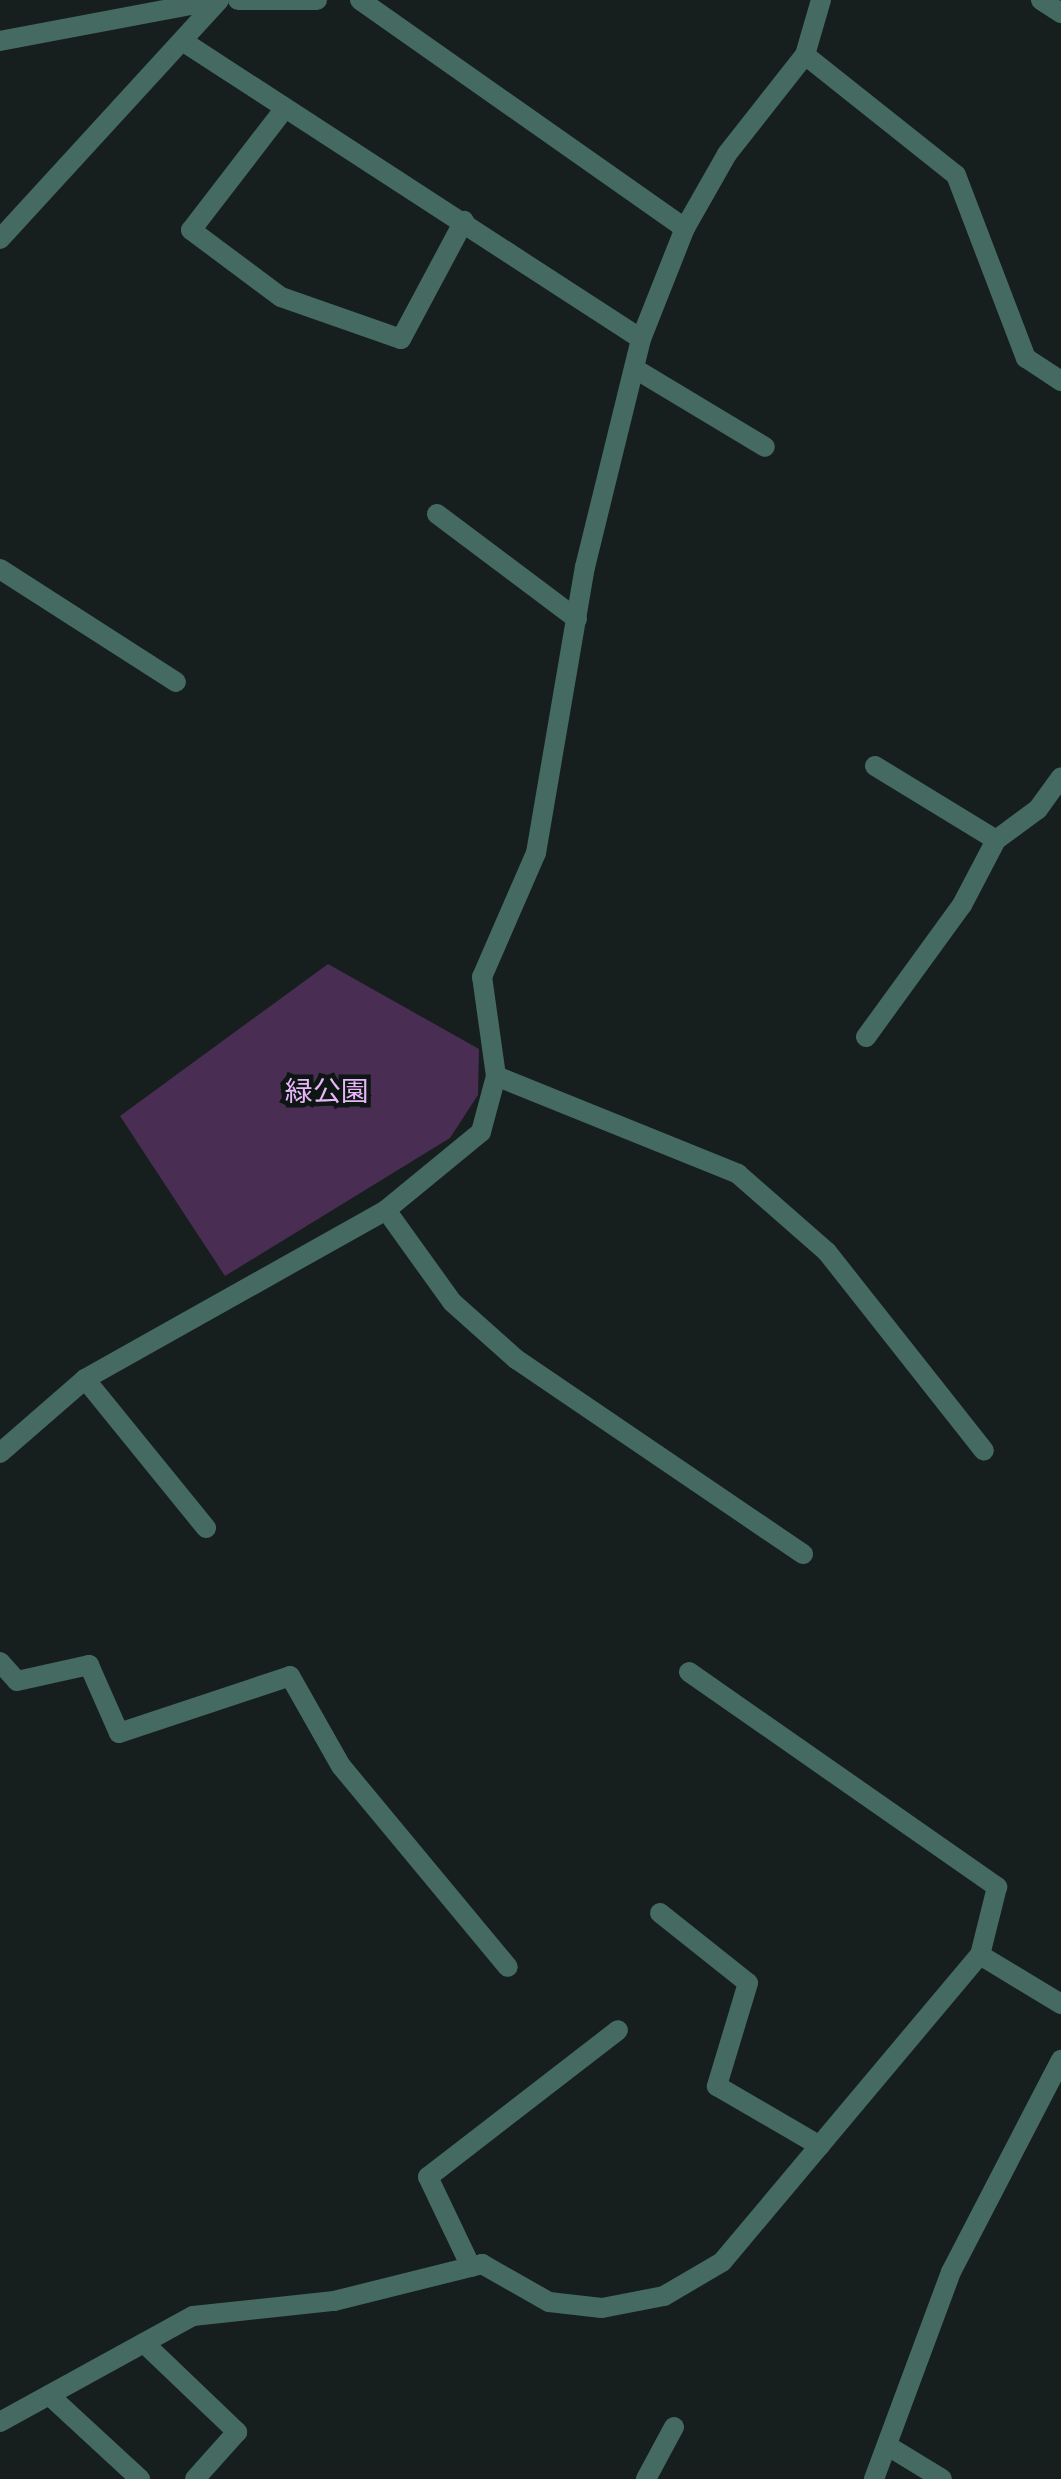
<!DOCTYPE html>
<meta charset="utf-8">
<style>
body{margin:0}
#map{position:relative;width:1061px;height:2479px;overflow:hidden;background:#161f1d;font-family:"Roboto Condensed","Noto Sans JP",sans-serif}
div>[style]{position:absolute}
[style*='--x']{left:calc(var(--x)*1px);top:calc(var(--y)*1px);width:calc(var(--w)*1px);rotate:calc(var(--a)*1deg)}
.green>*{inset:0;background:#492d53}
.service>*{height:20px;margin:-10px;padding:0 10px;transform-origin:10px;border-radius:10px;background:#446a61}
.minor>*{height:20px;margin:-10px;padding:0 10px;transform-origin:10px;border-radius:10px;background:#446a61}
.tertiary>*{height:20px;margin:-10px;padding:0 10px;transform-origin:10px;border-radius:10px;background:#446a61}
span{translate:-50% -50%;white-space:nowrap;text-align:center;line-height:1.15;-webkit-text-stroke:9px #0e1614;paint-order:stroke}
.park-label{font-size:28px;color:#e7b5f8}
</style>
<div id="map">
<div class="green">
<div style="clip-path:polygon(328px 964px,479px 1049px,478px 1095px,450px 1138px,225px 1276px,120px 1116px)"></div>
</div>
<div class="service">
<div style="--x:360;--y:0;--w:397;--a:35.1"></div>
<div style="--x:1041;--y:0;--w:24;--a:33"></div>
<div style="--x:437;--y:514;--w:175;--a:36.9"></div>
<div style="--x:0;--y:569;--w:209;--a:32.7"></div>
<div style="--x:875;--y:766;--w:142;--a:31.4"></div>
<div style="--x:996;--y:840;--w:52;--a:-36.4"></div>
<div style="--x:1038;--y:809;--w:39;--a:-54"></div>
<div style="--x:866;--y:1037;--w:163;--a:-54"></div>
<div style="--x:962;--y:905;--w:73;--a:-62.4"></div>
<div style="--x:386;--y:1210;--w:113;--a:54.3"></div>
<div style="--x:452;--y:1302;--w:86;--a:41.7"></div>
<div style="--x:516;--y:1359;--w:347;--a:34.2"></div>
<div style="--x:85;--y:1379;--w:192;--a:50.9"></div>
<div style="--x:660;--y:1913;--w:112;--a:38.5"></div>
<div style="--x:748;--y:1983;--w:108;--a:106.8"></div>
<div style="--x:717;--y:2086;--w:119;--a:30.2"></div>
<div style="--x:471;--y:2267;--w:100;--a:-115.5"></div>
<div style="--x:428;--y:2177;--w:240;--a:-37.7"></div>
<div style="--x:144;--y:2343;--w:129;--a:43.7"></div>
<div style="--x:237;--y:2432;--w:63;--a:131.8"></div>
<div style="--x:49;--y:2395;--w:124;--a:42.7"></div>
<div style="--x:0;--y:2422;--w:220;--a:-28.8"></div>
<div style="--x:193;--y:2316;--w:142;--a:-6.1"></div>
<div style="--x:646;--y:2479;--w:59;--a:-61.7"></div>
</div>
<div class="minor">
<div style="--x:238;--y:0;--w:79;--a:0"></div>
<div style="--x:0;--y:41;--w:220;--a:-10.7"></div>
<div style="--x:187;--y:44;--w:541;--a:33.01"></div>
<div style="--x:805;--y:55;--w:193;--a:38.5"></div>
<div style="--x:956;--y:175;--w:196;--a:69.1"></div>
<div style="--x:1026;--y:358;--w:42;--a:33.3"></div>
<div style="--x:282;--y:112;--w:149;--a:127.6"></div>
<div style="--x:191;--y:230;--w:112;--a:36.7"></div>
<div style="--x:281;--y:297;--w:127;--a:19.3"></div>
<div style="--x:401;--y:339;--w:134;--a:-61.9"></div>
<div style="--x:0;--y:239;--w:324;--a:-47.5"></div>
<div style="--x:637;--y:370;--w:149;--a:31"></div>
<div style="--x:496;--y:1076;--w:261;--a:22"></div>
<div style="--x:738;--y:1174;--w:118;--a:41.2"></div>
<div style="--x:827;--y:1252;--w:253;--a:51.7"></div>
<div style="--x:0;--y:1453;--w:113;--a:-41"></div>
<div style="--x:85;--y:1379;--w:345;--a:-29.3"></div>
<div style="--x:386;--y:1210;--w:123;--a:-39.4"></div>
<div style="--x:481;--y:1132;--w:58;--a:-75"></div>
<div style="--x:496;--y:1076;--w:100;--a:-98"></div>
<div style="--x:482;--y:977;--w:135;--a:-66.5"></div>
<div style="--x:536;--y:853;--w:290;--a:-80.3"></div>
<div style="--x:585;--y:567;--w:235;--a:-76.2"></div>
<div style="--x:641;--y:339;--w:119;--a:-68.4"></div>
<div style="--x:685;--y:228;--w:85;--a:-60.4"></div>
<div style="--x:727;--y:154;--w:126;--a:-51.8"></div>
<div style="--x:805;--y:55;--w:57;--a:-73.8"></div>
<div style="--x:0;--y:1662;--w:25;--a:48"></div>
<div style="--x:17;--y:1681;--w:74;--a:-12.5"></div>
<div style="--x:89;--y:1665;--w:74;--a:66.2"></div>
<div style="--x:119;--y:1733;--w:180;--a:-18.4"></div>
<div style="--x:290;--y:1676;--w:103;--a:60.5"></div>
<div style="--x:341;--y:1766;--w:261;--a:50.3"></div>
<div style="--x:689;--y:1672;--w:376;--a:34.9"></div>
<div style="--x:997;--y:1887;--w:70;--a:104"></div>
<div style="--x:334;--y:2301;--w:153;--a:-14"></div>
<div style="--x:482;--y:2264;--w:77;--a:29.6"></div>
<div style="--x:549;--y:2302;--w:53;--a:6.5"></div>
<div style="--x:602;--y:2308;--w:63;--a:-11"></div>
<div style="--x:664;--y:2296;--w:67;--a:-30.4"></div>
<div style="--x:722;--y:2262;--w:401;--a:-50"></div>
<div style="--x:980;--y:1955;--w:95;--a:31.2"></div>
<div style="--x:888;--y:2446;--w:63;--a:31.4"></div>
</div>
<div class="tertiary">
<div style="--x:874;--y:2479;--w:221;--a:-69.6"></div>
<div style="--x:951;--y:2272;--w:239;--a:-62.6"></div>
</div>
<div class="park-label">
<span style="left:327px;top:1092px">緑公園</span>
</div>
</div>
